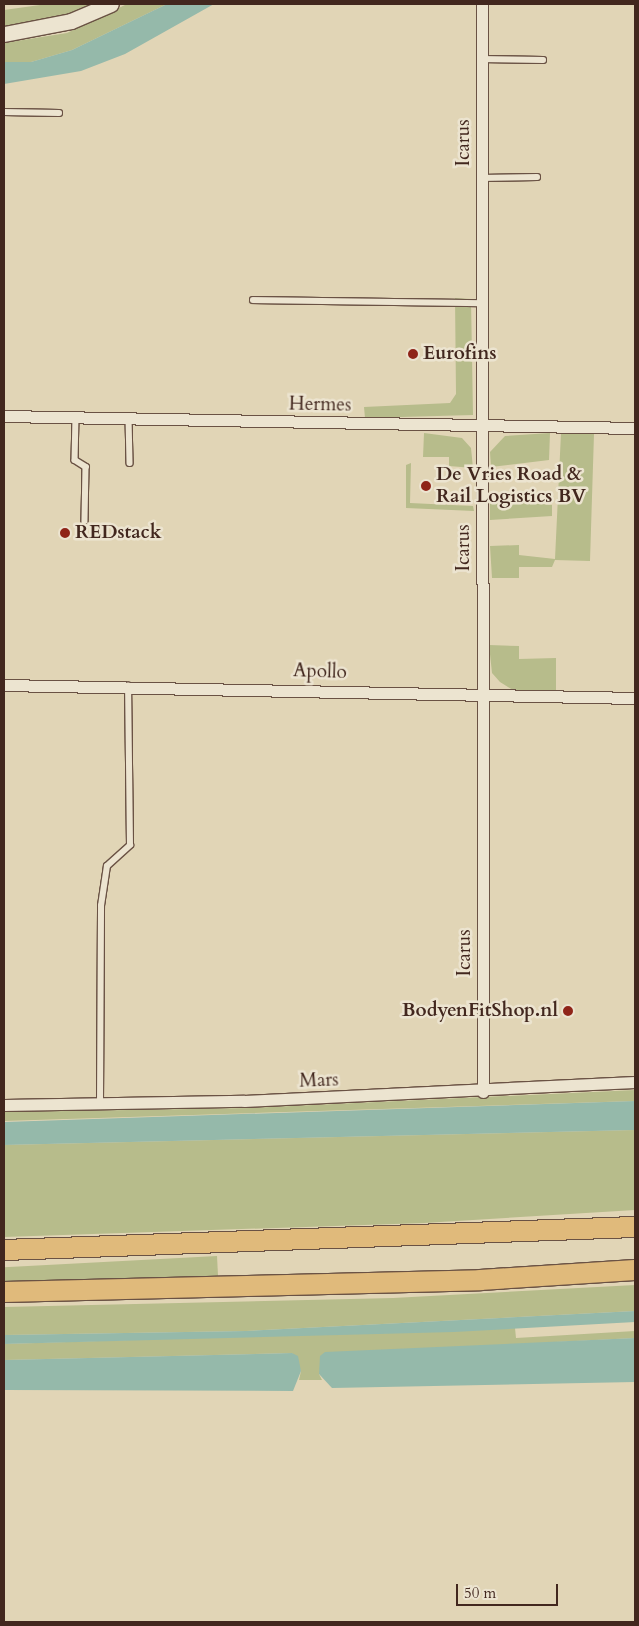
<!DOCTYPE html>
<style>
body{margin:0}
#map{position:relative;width:639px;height:1626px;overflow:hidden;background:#e1d5b6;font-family:Cardo,serif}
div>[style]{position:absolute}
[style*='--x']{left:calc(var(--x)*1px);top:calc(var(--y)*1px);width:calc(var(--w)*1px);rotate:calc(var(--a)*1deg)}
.green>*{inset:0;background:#b7bc8b;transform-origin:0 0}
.water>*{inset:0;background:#95b9aa}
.roads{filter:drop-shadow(1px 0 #6a5244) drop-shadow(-1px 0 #6a5244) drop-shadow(0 1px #6a5244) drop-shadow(0 -1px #6a5244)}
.service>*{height:5.5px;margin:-2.75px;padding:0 2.75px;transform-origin:2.75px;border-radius:2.75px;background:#ece4d0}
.minor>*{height:11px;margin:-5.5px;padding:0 5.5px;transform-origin:5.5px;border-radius:5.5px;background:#ece4d0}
.secondary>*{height:15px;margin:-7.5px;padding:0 7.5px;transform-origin:7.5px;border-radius:7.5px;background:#ece4d0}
.motorway>*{height:20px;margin:-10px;padding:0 10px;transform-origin:10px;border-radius:10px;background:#e0ba7b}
.dots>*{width:14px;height:14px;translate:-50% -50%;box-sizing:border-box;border:2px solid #ece4d0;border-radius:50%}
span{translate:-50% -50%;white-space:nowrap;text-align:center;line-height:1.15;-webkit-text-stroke:5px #ece4d0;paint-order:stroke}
.street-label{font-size:19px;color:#42271e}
.poi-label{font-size:19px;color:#42271e;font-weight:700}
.left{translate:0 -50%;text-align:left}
.right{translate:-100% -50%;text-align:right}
.frame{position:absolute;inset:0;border:5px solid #42271e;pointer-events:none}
.scale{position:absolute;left:456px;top:1584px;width:102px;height:22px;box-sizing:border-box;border:2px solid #42271e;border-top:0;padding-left:6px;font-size:15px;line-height:18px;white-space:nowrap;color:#42271e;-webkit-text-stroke:4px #ece4d0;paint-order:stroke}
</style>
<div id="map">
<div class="green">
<div style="clip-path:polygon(47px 4px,94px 4px,65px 15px,4px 27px,4px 10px)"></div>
<div style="clip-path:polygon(127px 4px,167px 4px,72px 50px,31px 62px,4px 62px,4px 43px,67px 33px)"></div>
<div style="clip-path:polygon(455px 298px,471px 299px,473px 415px,365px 418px,364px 407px,450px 403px,456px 394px)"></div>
<div style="clip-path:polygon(424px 433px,462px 438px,471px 448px,473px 468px,449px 466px,449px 457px,423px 457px)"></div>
<div style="clip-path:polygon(550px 433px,549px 460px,491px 467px,490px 452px,505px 436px)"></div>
<div style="clip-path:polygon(561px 433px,594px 434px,590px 561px,555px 560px,552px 567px,519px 567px,519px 578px,492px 578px,490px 546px,519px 545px,519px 555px,555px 559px)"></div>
<div style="clip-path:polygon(411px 463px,410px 503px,473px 506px,474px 511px,406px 508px,406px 465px)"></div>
<div style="clip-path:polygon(490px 499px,552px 505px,552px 516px,490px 520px)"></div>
<div style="clip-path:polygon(489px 645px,519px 646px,519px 659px,556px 658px,556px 690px,513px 690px,500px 682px,492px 673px)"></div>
<div style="clip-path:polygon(635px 1090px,635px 1101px,4px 1121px,4px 1112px,251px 1108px)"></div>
<div style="clip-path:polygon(635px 1130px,635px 1210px,424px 1223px,4px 1237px,4px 1145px)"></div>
<div style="left:217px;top:1256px;width:22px;height:213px;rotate:87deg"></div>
<div style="clip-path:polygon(635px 1285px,635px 1311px,246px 1331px,4px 1335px,4px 1307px,393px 1298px)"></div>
<div style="clip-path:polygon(515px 1328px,516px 1338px,635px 1331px,635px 1338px,556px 1342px,319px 1374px,322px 1380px,299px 1380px,301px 1371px,292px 1353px,4px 1360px,4px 1344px)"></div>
</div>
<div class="water">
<div style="clip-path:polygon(167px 4px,214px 4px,125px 54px,81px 71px,4px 84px,4px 62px,31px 62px,72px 50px)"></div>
<div style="clip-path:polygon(635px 1101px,635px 1130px,4px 1145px,4px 1122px)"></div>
<div style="clip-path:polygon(635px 1311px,635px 1322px,454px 1332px,4px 1344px,4px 1335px,246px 1331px)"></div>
<div style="clip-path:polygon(635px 1338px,635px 1382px,332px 1388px,319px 1374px,320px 1356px,325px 1352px)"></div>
<div style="clip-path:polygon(292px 1353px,298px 1356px,301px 1371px,293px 1391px,4px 1390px,4px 1360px)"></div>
</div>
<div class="roads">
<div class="service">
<div style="--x:481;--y:59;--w:62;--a:0.9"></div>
<div style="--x:4;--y:112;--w:55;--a:1"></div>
<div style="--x:481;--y:178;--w:56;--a:-1"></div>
<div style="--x:253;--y:300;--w:228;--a:0.8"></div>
<div style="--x:76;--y:417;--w:43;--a:91.3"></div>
<div style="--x:75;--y:460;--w:13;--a:32"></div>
<div style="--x:86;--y:467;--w:54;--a:91.1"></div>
<div style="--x:129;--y:418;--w:45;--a:88.7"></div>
<div style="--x:100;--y:1103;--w:197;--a:-89.7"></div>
<div style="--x:101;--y:906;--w:40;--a:-81.5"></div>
<div style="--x:107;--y:866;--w:31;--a:-42"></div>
<div style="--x:130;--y:845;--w:159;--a:-90.7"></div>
</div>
<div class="minor">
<div style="--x:482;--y:4;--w:1088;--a:89.95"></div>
<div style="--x:4;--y:416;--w:631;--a:1.09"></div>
<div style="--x:4;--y:685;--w:631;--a:1.18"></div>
<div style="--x:4;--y:1105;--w:240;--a:-1"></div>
<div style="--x:244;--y:1101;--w:391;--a:-2.8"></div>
</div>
<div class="secondary">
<div style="--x:4;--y:34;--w:68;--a:-11"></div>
<div style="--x:71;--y:21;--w:43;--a:-23"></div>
</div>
<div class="motorway">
<div style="--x:4;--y:1250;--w:631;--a:-2.09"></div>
<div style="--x:4;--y:1292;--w:476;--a:-1.4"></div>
<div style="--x:480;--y:1280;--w:155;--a:-3.7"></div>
</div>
</div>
<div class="dots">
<div style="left:413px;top:354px;background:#8f2418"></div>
<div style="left:426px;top:486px;background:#8f2418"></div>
<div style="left:65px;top:533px;background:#8f2418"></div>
<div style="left:568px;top:1011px;background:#8f2418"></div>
</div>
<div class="street-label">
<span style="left:464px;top:143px;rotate:-90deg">Icarus</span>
<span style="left:320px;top:405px;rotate:1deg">Hermes</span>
<span style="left:464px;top:548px;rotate:-90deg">Icarus</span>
<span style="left:320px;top:672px;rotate:2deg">Apollo</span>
<span style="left:465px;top:953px;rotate:-90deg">Icarus</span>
<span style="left:319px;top:1081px;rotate:-2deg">Mars</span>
</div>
<div class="poi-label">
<span class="left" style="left:423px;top:354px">Eurofins</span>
<span class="left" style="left:436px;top:486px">De Vries Road &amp;<br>Rail Logistics BV</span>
<span class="left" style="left:75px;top:533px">REDstack</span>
<span class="right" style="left:558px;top:1011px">BodyenFitShop.nl</span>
</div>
<div class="frame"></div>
<div class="scale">50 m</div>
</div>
